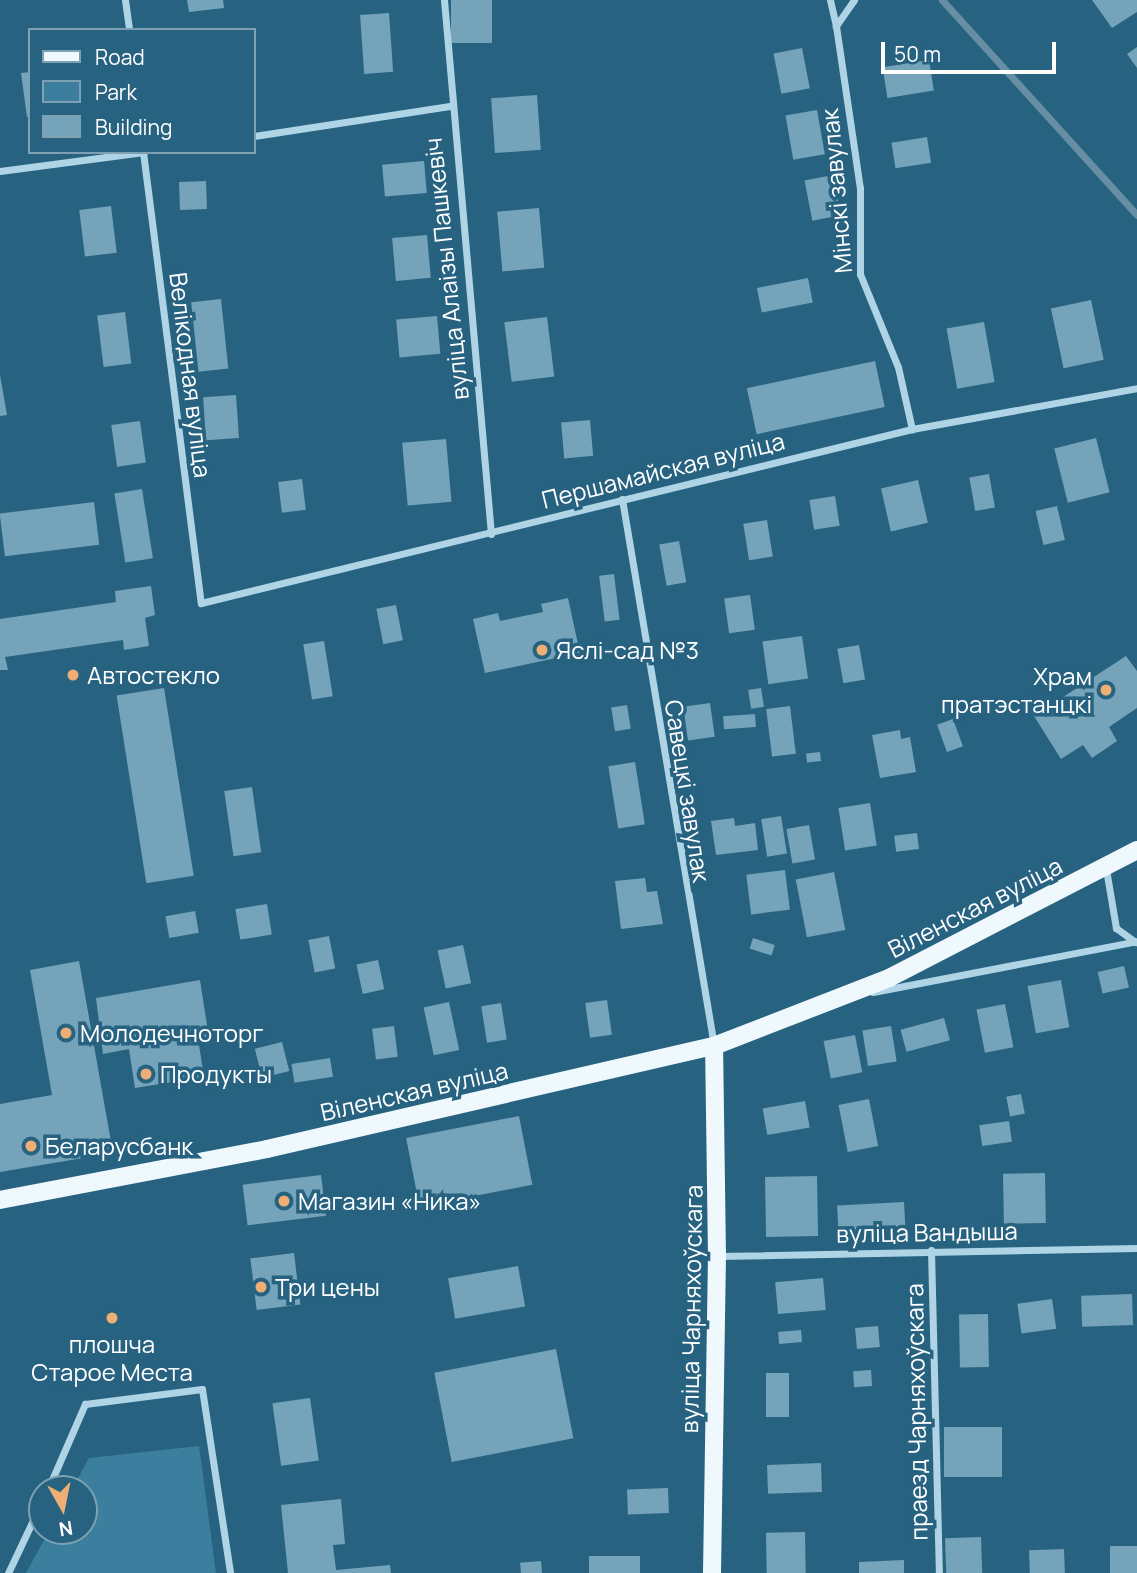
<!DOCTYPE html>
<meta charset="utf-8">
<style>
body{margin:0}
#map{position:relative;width:1137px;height:1573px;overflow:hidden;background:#276380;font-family:Manrope,sans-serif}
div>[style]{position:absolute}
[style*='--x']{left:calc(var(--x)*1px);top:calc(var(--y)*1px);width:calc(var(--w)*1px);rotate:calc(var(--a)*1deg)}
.green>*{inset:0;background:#3c7e9d}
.stream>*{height:7px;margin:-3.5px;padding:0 3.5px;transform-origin:3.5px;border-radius:3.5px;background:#668fa3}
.building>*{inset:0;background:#74a3ba;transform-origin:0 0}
.street>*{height:7px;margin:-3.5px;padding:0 3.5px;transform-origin:3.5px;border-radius:3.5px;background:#aed4e6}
.primary>*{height:18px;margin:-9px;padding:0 9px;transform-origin:9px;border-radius:9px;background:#eff8fd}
.dots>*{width:19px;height:19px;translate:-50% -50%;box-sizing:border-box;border:4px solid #276380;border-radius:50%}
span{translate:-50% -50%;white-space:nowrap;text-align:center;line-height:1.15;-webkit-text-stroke:7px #276380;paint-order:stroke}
.street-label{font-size:24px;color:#fff}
.poi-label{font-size:24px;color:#fff}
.left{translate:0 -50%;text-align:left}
.right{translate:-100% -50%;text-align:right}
.legend{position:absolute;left:28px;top:28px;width:228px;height:126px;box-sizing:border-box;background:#276380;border:2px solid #7da1b3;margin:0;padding:9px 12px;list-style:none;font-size:21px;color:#fff}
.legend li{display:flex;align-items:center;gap:14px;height:35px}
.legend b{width:35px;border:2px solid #7da1b3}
.north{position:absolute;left:28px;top:1475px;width:70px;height:70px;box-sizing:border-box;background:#276380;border:2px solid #7da1b3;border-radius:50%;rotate:171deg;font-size:19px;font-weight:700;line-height:28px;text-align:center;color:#fff}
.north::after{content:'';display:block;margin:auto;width:24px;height:32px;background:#eeae74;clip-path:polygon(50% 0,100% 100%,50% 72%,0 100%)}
.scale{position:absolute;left:881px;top:42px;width:175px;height:32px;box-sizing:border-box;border:4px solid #fff;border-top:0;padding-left:9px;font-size:21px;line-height:24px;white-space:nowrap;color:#fff;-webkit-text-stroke:5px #276380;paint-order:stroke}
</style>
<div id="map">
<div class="green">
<div style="clip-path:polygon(199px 1446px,216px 1573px,26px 1573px,49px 1531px,84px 1531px,84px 1489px,72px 1489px,89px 1458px)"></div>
</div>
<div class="stream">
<div style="--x:942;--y:0;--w:290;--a:47.8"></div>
</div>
<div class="building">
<div style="clip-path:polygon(187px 0,223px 0,224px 8px,189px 12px)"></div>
<div style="left:451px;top:0;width:41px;height:43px"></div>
<div style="clip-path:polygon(1092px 0,1137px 0,1137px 12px,1112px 28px)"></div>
<div style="left:389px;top:13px;width:59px;height:29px;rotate:86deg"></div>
<div style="clip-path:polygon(1137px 47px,1137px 68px,1127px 54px)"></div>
<div style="left:802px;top:48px;width:41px;height:29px;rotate:79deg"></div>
<div style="left:929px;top:60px;width:31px;height:47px;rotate:81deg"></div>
<div style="clip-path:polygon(30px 72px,30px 117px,27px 117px,21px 73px)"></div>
<div style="left:537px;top:95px;width:55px;height:46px;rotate:86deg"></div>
<div style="left:817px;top:110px;width:45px;height:32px;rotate:80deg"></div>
<div style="left:927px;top:137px;width:26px;height:36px;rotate:81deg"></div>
<div style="left:424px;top:161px;width:32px;height:42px;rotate:85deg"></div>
<div style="left:833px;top:175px;width:41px;height:29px;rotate:79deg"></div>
<div style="left:206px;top:181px;width:28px;height:27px;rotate:88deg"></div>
<div style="left:111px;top:206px;width:47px;height:32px;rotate:83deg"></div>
<div style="left:539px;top:208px;width:60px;height:42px;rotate:85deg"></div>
<div style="left:427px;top:235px;width:43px;height:35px;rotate:85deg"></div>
<div style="left:808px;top:278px;width:25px;height:52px;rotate:79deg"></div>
<div style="left:221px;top:299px;width:70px;height:30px;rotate:84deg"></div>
<div style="left:1091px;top:300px;width:61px;height:41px;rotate:78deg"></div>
<div style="left:125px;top:312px;width:52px;height:28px;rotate:83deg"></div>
<div style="left:437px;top:316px;width:38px;height:41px;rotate:85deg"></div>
<div style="left:547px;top:317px;width:60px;height:43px;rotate:83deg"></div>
<div style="left:984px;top:322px;width:61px;height:38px;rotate:80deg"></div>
<div style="left:875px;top:361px;width:47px;height:131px;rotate:78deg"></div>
<div style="clip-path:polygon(0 375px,7px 415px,0 416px)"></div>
<div style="left:236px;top:395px;width:43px;height:33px;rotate:86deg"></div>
<div style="left:590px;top:420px;width:36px;height:29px;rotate:85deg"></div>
<div style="left:140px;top:421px;width:42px;height:29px;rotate:82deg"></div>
<div style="left:1096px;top:438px;width:56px;height:43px;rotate:76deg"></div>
<div style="left:446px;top:439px;width:63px;height:44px;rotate:85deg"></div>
<div style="left:989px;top:474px;width:34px;height:20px;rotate:80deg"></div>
<div style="left:302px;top:479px;width:31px;height:24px;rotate:83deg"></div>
<div style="left:918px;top:480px;width:44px;height:38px;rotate:77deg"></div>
<div style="left:142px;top:489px;width:70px;height:28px;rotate:81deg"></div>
<div style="left:835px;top:496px;width:30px;height:26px;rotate:81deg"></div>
<div style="left:94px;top:502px;width:43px;height:95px;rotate:83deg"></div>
<div style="left:1057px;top:506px;width:35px;height:22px;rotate:77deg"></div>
<div style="left:767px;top:520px;width:37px;height:24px;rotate:81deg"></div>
<div style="left:679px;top:541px;width:42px;height:20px;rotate:80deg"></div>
<div style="left:614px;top:574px;width:46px;height:15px;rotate:83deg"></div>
<div style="clip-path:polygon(151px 586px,155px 615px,145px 618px,149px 646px,124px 650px,123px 640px,5px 657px,8px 670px,0 670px,0 619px,116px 602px,115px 591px)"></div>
<div style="left:750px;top:595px;width:35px;height:26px;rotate:82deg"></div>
<div style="clip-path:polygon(568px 598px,580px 653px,485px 673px,473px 619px,498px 613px,500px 621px,543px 612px,541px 604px)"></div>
<div style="left:396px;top:605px;width:36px;height:20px;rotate:79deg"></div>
<div style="left:802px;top:636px;width:43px;height:40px;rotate:82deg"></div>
<div style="left:324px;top:641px;width:56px;height:21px;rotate:81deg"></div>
<div style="left:859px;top:645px;width:35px;height:22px;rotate:80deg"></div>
<div style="clip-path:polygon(1126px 656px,1137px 671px,1137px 708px,1109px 727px,1117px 741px,1092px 758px,1083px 745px,1061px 759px,1034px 716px)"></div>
<div style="left:164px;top:688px;width:190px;height:48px;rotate:81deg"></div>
<div style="left:761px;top:688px;width:19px;height:13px;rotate:81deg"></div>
<div style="left:710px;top:703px;width:34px;height:27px;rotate:82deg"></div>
<div style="left:627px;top:705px;width:24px;height:16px;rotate:81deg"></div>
<div style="left:790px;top:706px;width:48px;height:24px;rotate:83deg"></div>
<div style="left:755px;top:714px;width:13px;height:32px;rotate:86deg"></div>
<div style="left:953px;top:719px;width:29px;height:17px;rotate:70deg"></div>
<div style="clip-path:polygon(900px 730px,901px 739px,910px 737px,916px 772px,880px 778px,872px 735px)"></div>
<div style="left:820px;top:752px;width:9px;height:14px;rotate:84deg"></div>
<div style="left:635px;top:762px;width:63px;height:27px;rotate:81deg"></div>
<div style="left:252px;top:787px;width:66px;height:28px;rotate:82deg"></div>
<div style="left:870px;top:803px;width:43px;height:32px;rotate:81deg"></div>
<div style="left:781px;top:816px;width:38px;height:20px;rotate:81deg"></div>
<div style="clip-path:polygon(734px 818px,735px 826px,755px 823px,758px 850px,716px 855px,711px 821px)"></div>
<div style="left:809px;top:825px;width:35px;height:23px;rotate:80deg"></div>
<div style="left:917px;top:833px;width:16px;height:23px;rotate:83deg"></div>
<div style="left:785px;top:870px;width:40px;height:39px;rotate:83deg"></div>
<div style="left:834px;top:872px;width:59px;height:39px;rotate:79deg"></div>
<div style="clip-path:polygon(645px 878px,647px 892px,657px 891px,663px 924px,621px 929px,615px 881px)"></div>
<div style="left:267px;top:904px;width:31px;height:32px;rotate:81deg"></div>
<div style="left:195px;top:911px;width:22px;height:30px;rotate:80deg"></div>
<div style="left:329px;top:936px;width:33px;height:21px;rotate:79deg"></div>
<div style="left:753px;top:938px;width:23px;height:11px;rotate:18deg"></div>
<div style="left:463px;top:945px;width:39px;height:26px;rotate:78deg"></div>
<div style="left:378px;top:960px;width:30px;height:22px;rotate:78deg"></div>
<div style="clip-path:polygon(79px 961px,113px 1153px,0 1172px,0 1104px,52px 1095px,30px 970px)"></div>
<div style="left:1124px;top:966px;width:22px;height:27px;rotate:77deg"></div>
<div style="clip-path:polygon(200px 980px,209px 1038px,198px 1039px,204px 1077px,135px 1088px,129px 1049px,103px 1054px,96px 998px)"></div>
<div style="left:1061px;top:980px;width:48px;height:34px;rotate:80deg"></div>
<div style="left:607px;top:1000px;width:35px;height:22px;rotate:82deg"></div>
<div style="left:449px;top:1002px;width:49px;height:26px;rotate:78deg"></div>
<div style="left:501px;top:1003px;width:37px;height:20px;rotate:81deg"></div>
<div style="left:1005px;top:1004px;width:44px;height:29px;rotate:79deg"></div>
<div style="left:944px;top:1018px;width:23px;height:45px;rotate:75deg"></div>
<div style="left:394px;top:1026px;width:31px;height:22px;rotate:83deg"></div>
<div style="left:891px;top:1026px;width:36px;height:29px;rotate:81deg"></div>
<div style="left:855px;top:1035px;width:38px;height:32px;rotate:79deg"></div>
<div style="left:282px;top:1042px;width:30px;height:28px;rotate:76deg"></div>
<div style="left:330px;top:1058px;width:19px;height:39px;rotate:81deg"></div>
<div style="left:1021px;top:1094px;width:20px;height:15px;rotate:79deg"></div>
<div style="left:869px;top:1099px;width:48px;height:31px;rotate:79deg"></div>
<div style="left:805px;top:1101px;width:27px;height:43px;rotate:80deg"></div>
<div style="left:519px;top:1116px;width:70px;height:115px;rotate:79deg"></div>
<div style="left:1009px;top:1121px;width:21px;height:30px;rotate:82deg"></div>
<div style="left:1045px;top:1173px;width:50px;height:42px;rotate:89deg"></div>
<div style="left:321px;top:1175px;width:41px;height:79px;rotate:83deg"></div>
<div style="left:817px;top:1176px;width:60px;height:52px;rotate:89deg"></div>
<div style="left:904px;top:1202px;width:33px;height:67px;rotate:87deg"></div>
<div style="left:294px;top:1253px;width:52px;height:44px;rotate:83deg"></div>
<div style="left:518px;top:1266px;width:41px;height:71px;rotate:80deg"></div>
<div style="left:823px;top:1278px;width:32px;height:48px;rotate:85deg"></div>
<div style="left:1132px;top:1294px;width:31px;height:51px;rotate:88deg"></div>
<div style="left:1052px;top:1299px;width:30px;height:35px;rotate:82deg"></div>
<div style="left:988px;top:1314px;width:53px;height:29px;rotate:89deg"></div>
<div style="left:878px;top:1326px;width:21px;height:23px;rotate:85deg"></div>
<div style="left:801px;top:1330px;width:12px;height:23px;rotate:85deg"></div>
<div style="left:556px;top:1349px;width:91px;height:124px;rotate:79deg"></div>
<div style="left:871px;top:1370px;width:16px;height:18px;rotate:86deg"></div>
<div style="left:766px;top:1373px;width:23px;height:44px"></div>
<div style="left:310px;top:1398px;width:63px;height:38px;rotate:82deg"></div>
<div style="left:944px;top:1427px;width:58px;height:50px"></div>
<div style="left:821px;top:1463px;width:29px;height:54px;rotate:88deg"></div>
<div style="left:668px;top:1488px;width:25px;height:41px;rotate:88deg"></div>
<div style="clip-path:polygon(341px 1499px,345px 1544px,333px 1545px,336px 1570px,390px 1565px,391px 1573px,288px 1573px,281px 1505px)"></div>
<div style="left:805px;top:1532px;width:41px;height:39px;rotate:89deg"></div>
<div style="left:981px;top:1537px;width:36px;height:36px;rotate:88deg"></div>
<div style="left:1137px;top:1546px;width:27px;height:27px;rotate:90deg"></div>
<div style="left:1064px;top:1549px;width:24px;height:35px;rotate:88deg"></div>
<div style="left:640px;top:1556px;width:17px;height:51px;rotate:90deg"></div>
<div style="clip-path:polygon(904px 1560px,904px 1573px,859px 1573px,859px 1562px)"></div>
<div style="left:541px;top:1561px;width:12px;height:21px;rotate:85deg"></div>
</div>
<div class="street">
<div style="--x:125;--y:0;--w:30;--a:82"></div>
<div style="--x:444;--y:0;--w:536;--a:84.97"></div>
<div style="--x:830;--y:0;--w:27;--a:77"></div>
<div style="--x:854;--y:0;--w:32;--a:125"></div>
<div style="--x:836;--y:26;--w:164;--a:81.6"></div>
<div style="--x:860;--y:188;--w:86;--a:90"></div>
<div style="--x:860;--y:274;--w:100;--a:67.8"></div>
<div style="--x:898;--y:367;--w:64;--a:77.3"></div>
<div style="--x:254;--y:136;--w:198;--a:-8.7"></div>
<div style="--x:143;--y:152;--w:455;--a:82.7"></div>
<div style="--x:201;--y:603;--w:732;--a:-13.75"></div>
<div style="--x:912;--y:429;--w:229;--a:-10.3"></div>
<div style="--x:0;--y:171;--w:145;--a:-7.5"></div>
<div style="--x:622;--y:499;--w:555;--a:80.45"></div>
<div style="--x:1106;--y:869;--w:60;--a:80.4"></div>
<div style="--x:1116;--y:928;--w:24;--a:36"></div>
<div style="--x:873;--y:992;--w:269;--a:-10.9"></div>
<div style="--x:931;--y:1250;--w:323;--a:88.6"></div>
<div style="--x:718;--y:1256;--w:419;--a:-1.1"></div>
<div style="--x:48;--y:1489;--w:93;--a:-66.5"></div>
<div style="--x:85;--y:1404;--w:118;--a:-7.3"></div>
<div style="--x:202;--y:1389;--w:186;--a:81.3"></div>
<div style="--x:8;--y:1573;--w:80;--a:-64.7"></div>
</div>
<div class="primary">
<div style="--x:0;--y:1200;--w:272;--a:-10.8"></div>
<div style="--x:267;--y:1149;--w:459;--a:-13"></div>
<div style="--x:714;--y:1046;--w:188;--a:-21.2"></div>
<div style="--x:889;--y:978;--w:279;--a:-27.3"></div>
<div style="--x:712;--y:1573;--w:317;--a:-89.1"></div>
<div style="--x:717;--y:1256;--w:210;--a:-90.8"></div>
</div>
<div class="dots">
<div style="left:542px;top:650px;background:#eeae74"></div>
<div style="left:73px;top:675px;background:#eeae74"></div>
<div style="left:1106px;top:690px;background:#eeae74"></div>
<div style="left:66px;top:1033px;background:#eeae74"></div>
<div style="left:146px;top:1074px;background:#eeae74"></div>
<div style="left:31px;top:1146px;background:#eeae74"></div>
<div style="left:284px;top:1201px;background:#eeae74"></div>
<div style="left:261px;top:1287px;background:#eeae74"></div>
<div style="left:112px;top:1318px;background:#eeae74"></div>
</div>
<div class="street-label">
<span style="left:836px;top:191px;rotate:-95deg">Мінскі завулак</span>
<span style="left:446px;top:269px;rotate:-96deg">вуліца Алаізы Пашкевіч</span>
<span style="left:191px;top:375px;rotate:83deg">Велікодная вуліца</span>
<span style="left:663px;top:470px;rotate:-14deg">Першамайская вуліца</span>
<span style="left:688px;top:791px;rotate:81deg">Савецкі завулак</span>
<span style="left:975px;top:907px;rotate:-27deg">Віленская вуліца</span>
<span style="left:414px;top:1091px;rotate:-13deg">Віленская вуліца</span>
<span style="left:927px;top:1232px;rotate:-1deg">вуліца Вандыша</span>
<span style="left:691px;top:1309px;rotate:-89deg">вуліца Чарняхоўскага</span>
<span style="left:916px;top:1412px;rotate:-91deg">праезд Чарняхоўскага</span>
</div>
<div class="poi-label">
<span class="left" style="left:556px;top:650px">Яслі-сад №3</span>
<span class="left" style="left:87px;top:675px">Автостекло</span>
<span class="right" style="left:1092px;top:690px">Храм<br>пратэстанцкі</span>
<span class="left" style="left:80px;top:1033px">Молодечноторг</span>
<span class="left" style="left:160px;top:1074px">Продукты</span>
<span class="left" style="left:45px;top:1146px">Беларусбанк</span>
<span class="left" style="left:298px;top:1201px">Магазин «Ника»</span>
<span class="left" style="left:275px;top:1287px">Три цены</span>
<span style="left:112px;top:1358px">плошча<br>Старое Места</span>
</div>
<ul class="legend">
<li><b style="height:9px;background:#eff8fd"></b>Road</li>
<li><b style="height:19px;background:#3c7e9d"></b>Park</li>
<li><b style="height:19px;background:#74a3ba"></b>Building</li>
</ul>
<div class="north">N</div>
<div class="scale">50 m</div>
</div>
